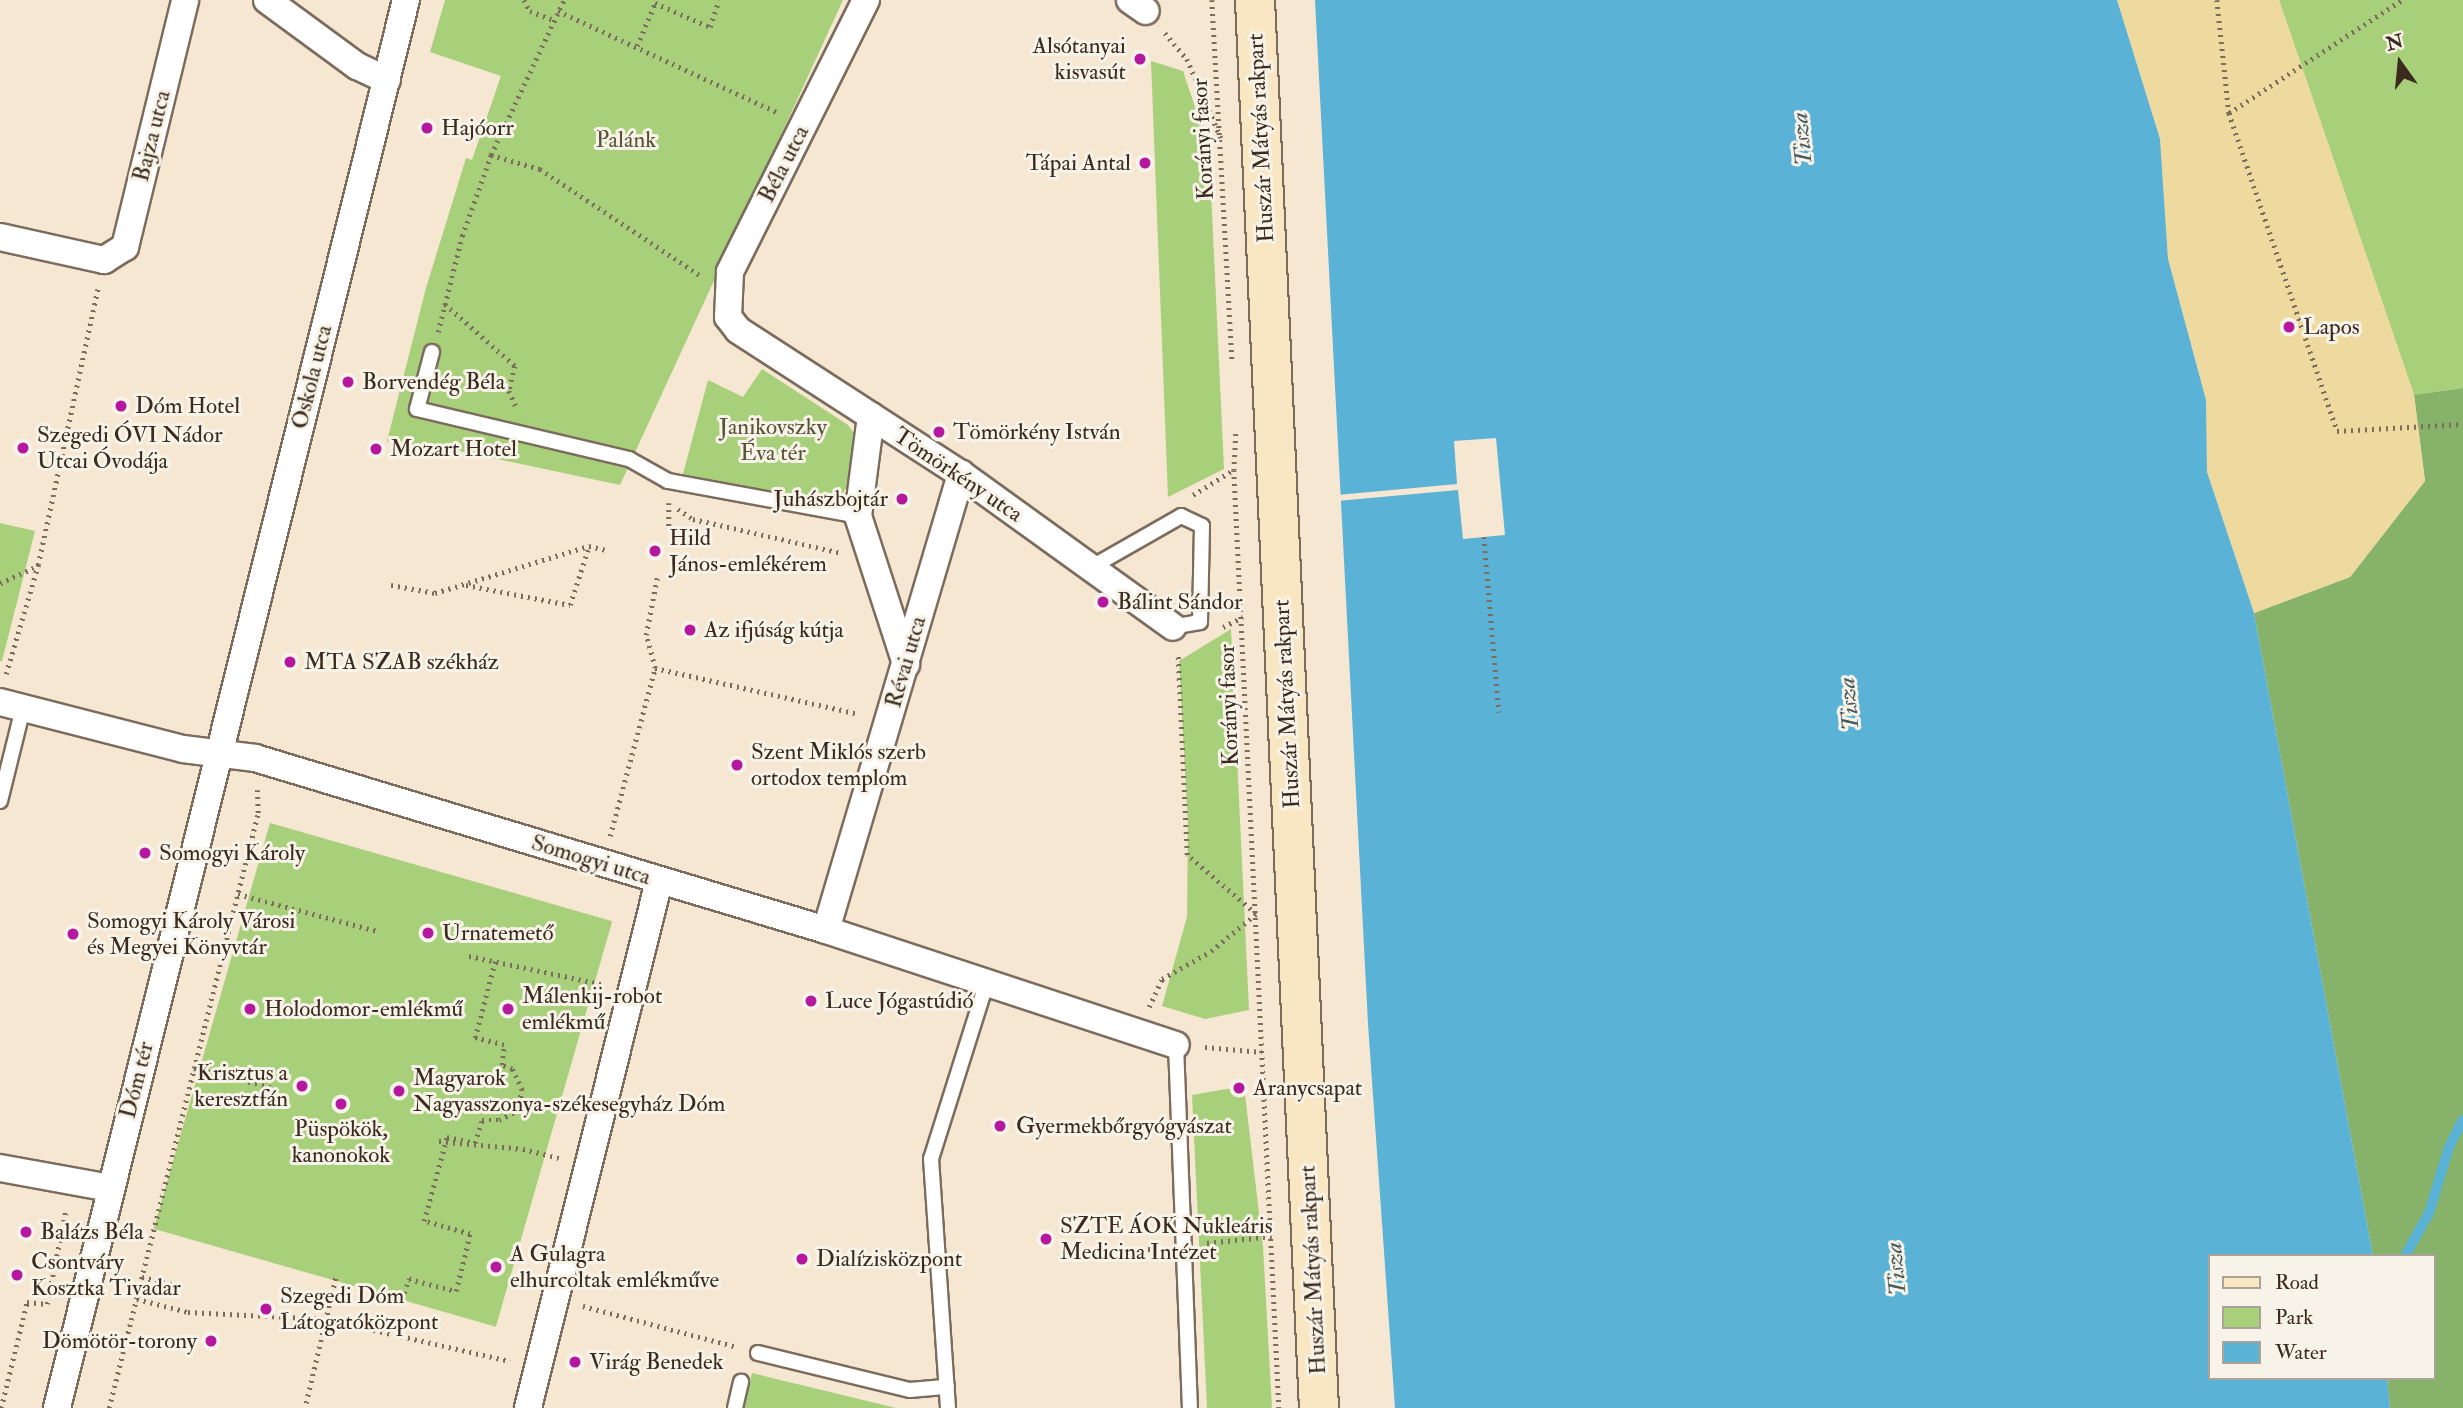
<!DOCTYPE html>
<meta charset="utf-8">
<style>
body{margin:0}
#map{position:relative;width:2463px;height:1408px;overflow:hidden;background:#f5e7d2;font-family:"IM FELL Double Pica",serif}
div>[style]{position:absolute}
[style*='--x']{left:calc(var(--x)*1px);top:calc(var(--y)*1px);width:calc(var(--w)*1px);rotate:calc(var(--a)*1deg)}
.green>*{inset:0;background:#a8cf7a;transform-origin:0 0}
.forest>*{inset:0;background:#86b26a}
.sand>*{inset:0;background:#eeda9e}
.water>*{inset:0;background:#5ab2d7}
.pier>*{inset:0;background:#f5e7d2}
.stream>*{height:10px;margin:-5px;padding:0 5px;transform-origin:5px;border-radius:5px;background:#5ab2d7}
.path>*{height:4.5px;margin-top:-2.25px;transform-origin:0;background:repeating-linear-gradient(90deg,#7c6c5d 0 2px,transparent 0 7px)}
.roads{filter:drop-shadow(2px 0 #7c6c5d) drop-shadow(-2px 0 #7c6c5d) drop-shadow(0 2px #7c6c5d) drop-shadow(0 -2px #7c6c5d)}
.lane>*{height:14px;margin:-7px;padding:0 7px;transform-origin:7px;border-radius:7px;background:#fff}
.street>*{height:26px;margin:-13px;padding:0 13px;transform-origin:13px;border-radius:13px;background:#fff}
.secondary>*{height:38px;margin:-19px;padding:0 19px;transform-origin:19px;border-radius:19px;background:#f9e7c3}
.dots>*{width:19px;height:19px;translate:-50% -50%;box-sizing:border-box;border:4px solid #f7f3e8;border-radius:50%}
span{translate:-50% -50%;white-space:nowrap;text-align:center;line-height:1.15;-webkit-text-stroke:6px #f7f3e8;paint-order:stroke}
.poi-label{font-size:23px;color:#3b2a1e}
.right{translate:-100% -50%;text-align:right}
.left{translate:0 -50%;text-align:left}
.street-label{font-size:23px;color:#3b2a1e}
.park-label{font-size:23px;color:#565335}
.water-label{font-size:24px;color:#465a5f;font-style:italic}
.legend{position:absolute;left:2208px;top:1254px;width:228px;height:126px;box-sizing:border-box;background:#f7f3e8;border:2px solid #aca397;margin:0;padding:9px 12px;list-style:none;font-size:21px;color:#3b2a1e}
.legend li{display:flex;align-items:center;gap:14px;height:35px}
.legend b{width:35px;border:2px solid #aca397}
.north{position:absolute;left:2365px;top:28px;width:70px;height:70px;-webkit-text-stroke:5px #f7f3e8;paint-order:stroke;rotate:345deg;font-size:19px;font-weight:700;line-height:28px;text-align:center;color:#3b2a1e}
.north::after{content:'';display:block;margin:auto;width:24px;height:32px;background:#3b2a1e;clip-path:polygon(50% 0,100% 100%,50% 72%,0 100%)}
</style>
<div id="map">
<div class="green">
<div style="clip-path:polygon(445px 0,843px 0,620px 485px,455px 450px,454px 457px,387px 441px,426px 288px,466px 158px,472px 160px,501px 76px,430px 52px)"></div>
<div style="clip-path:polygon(2279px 0,2463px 0,2463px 388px,2414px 395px)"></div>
<div style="clip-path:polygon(1151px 61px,1183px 71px,1209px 149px,1224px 469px,1168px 497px)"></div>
<div style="clip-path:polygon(762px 369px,848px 425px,860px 442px,856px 471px,842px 495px,816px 502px,683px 474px,708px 380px,743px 397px)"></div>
<div style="clip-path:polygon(0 523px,35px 531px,2px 661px,0 661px)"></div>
<div style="clip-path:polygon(1231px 629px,1249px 1010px,1205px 1019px,1162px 1006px,1187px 917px,1188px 825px,1179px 661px)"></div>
<div style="left:270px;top:823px;width:356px;height:422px;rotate:16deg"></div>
<div style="clip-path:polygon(1244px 1086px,1263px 1247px,1272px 1408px,1207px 1408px,1192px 1095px)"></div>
<div style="clip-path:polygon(752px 1373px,896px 1408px,744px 1408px)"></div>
</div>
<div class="forest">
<div style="clip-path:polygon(2463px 388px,2463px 1408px,2390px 1408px,2387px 1378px,2433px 1378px,2433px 1256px,2373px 1256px,2254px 613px,2350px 577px,2425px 481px,2414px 395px)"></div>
</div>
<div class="sand">
<div style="clip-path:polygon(2117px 0,2279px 0,2414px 395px,2425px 481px,2350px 577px,2254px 613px,2207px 472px,2206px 400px,2168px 259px,2160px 139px)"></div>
</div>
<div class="water">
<div style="clip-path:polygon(1315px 0,2117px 0,2160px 139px,2168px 259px,2206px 400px,2207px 472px,2254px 613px,2373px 1256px,2209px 1256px,2209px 1378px,2387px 1378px,2390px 1408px,1395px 1408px,1368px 1024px)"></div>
</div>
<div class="pier">
<div style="clip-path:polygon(1496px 438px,1505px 535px,1463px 539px,1458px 490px,1337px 501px,1337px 495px,1457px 484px,1454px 441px)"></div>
</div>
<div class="stream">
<div style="--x:2405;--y:1256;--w:49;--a:-60.8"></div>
<div style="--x:2429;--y:1213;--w:69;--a:-73.1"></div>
<div style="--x:2449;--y:1147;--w:30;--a:-63"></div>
</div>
<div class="path">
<div style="--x:524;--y:0;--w:13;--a:61"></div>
<div style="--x:530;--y:11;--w:25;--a:21"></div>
<div style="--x:1212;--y:0;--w:363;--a:86.8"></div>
<div style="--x:2217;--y:0;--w:114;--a:83.9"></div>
<div style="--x:2229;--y:113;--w:336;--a:71.2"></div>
<div style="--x:2337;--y:431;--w:126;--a:-3.2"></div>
<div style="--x:655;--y:3;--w:60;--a:23.6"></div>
<div style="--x:710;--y:27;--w:28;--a:-72"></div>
<div style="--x:558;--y:11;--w:241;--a:24.8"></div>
<div style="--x:1165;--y:33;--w:34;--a:50"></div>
<div style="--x:1187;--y:59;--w:86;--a:66.7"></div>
<div style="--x:637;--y:46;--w:49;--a:-67.1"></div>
<div style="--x:2229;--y:113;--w:207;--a:-33.2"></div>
<div style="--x:491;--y:155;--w:51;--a:15.9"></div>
<div style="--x:540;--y:169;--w:193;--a:33.6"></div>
<div style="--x:445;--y:304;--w:94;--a:41.5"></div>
<div style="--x:515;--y:366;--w:26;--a:103"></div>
<div style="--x:509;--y:391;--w:20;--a:66"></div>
<div style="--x:438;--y:332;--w:99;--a:-76"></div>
<div style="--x:462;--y:236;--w:86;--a:-70.3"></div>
<div style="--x:491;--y:155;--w:171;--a:-64.8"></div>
<div style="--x:1236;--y:434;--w:36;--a:93"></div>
<div style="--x:1234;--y:470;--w:939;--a:87.25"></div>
<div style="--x:1193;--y:495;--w:47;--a:-32"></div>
<div style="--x:669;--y:503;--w:24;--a:90"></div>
<div style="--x:678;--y:509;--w:18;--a:34"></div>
<div style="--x:693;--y:519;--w:152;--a:12.9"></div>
<div style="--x:1484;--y:537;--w:176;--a:85.1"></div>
<div style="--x:0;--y:583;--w:42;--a:-24.1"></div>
<div style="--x:391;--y:585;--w:45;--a:10.3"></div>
<div style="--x:435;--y:593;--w:161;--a:-17"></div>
<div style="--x:589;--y:546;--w:17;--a:13"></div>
<div style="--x:466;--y:585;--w:106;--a:10.9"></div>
<div style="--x:570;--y:605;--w:62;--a:-72.1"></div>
<div style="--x:1223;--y:627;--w:22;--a:-27"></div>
<div style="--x:655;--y:668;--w:209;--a:12.7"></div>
<div style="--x:6;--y:674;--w:114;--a:-73.6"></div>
<div style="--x:38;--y:565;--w:284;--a:-77.8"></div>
<div style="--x:610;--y:836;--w:174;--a:-75"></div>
<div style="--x:655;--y:668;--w:34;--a:-105"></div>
<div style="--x:646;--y:635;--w:58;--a:-79.1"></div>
<div style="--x:238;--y:894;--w:144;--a:14.9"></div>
<div style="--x:469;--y:956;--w:139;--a:12"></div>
<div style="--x:1149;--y:1007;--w:31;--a:-65"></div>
<div style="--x:1162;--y:979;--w:56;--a:-29.7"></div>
<div style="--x:1211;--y:951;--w:58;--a:-39.4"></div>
<div style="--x:1256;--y:914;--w:91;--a:-139.5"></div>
<div style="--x:1187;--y:855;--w:200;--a:-92.6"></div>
<div style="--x:1205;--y:1047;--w:57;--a:5"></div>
<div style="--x:194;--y:1068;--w:82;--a:14"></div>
<div style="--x:439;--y:1141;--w:84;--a:5.4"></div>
<div style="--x:523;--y:1149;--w:37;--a:14"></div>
<div style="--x:1207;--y:1243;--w:65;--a:-6.1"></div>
<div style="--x:1120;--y:1252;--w:40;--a:-5.7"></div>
<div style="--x:142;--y:1277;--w:41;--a:14"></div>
<div style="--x:404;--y:1293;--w:15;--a:-70"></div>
<div style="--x:409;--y:1279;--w:49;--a:14.3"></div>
<div style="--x:456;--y:1291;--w:59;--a:-76.2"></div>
<div style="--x:470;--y:1234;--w:48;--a:-164.2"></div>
<div style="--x:424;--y:1221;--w:87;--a:-74.7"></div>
<div style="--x:447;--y:1137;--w:29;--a:12"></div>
<div style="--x:475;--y:1143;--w:24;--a:-73"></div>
<div style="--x:482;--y:1120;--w:17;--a:0"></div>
<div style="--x:499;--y:1120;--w:20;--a:-27"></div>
<div style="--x:517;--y:1111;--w:22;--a:-77"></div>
<div style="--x:522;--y:1090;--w:23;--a:-115"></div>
<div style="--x:512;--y:1069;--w:11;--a:-158"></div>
<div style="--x:502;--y:1065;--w:20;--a:-84"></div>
<div style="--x:504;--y:1045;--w:30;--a:-166"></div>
<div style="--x:475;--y:1038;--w:80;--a:-75.4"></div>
<div style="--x:137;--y:1299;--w:53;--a:14.3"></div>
<div style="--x:188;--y:1312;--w:138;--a:2.9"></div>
<div style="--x:326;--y:1319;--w:189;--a:12.9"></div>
<div style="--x:583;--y:1306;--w:159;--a:14.9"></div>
<div style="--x:306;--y:1403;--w:130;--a:-76.7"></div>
<div style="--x:1;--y:1408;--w:109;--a:-76.2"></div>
<div style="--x:27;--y:1302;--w:20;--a:6"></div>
<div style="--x:47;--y:1304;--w:97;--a:-78.7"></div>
<div style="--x:109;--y:1408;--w:613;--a:-75.94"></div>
<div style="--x:258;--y:813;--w:23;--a:-92"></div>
</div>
<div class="roads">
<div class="lane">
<div style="--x:432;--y:352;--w:59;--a:104.7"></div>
<div style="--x:417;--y:409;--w:218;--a:13.3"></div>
<div style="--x:629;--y:459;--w:45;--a:29.4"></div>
<div style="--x:668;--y:481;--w:193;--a:10.4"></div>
<div style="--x:1090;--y:568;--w:105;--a:-29.7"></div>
<div style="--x:1181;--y:516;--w:23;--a:25"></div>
<div style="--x:1202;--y:526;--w:96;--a:91.2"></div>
<div style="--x:1200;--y:622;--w:27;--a:170"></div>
<div style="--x:0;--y:801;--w:96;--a:-76.1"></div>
<div style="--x:1176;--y:1045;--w:363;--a:87.8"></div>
<div style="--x:758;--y:1353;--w:156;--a:13.7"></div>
<div style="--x:910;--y:1390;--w:37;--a:-5"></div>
<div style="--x:735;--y:1408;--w:27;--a:-77"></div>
<div style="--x:948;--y:1408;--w:250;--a:-93.9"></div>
<div style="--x:931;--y:1159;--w:182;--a:-72.5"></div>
</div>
<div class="street">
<div style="--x:267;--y:0;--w:112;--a:36.3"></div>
<div style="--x:357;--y:66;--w:33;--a:25"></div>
<div style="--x:866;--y:0;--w:304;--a:116.6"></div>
<div style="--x:730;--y:272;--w:45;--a:92.5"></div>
<div style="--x:728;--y:317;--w:16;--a:52"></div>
<div style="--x:738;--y:330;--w:265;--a:32.9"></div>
<div style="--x:961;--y:474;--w:261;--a:35.8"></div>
<div style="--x:1130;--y:0;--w:19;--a:35"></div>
<div style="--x:0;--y:237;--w:107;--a:12.5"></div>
<div style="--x:104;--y:260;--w:25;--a:-32"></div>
<div style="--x:125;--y:247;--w:254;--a:-76.3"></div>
<div style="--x:871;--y:416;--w:101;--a:97.4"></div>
<div style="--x:858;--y:516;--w:156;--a:72"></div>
<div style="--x:0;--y:702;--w:189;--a:14.4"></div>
<div style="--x:183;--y:749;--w:73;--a:7.1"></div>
<div style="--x:255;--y:758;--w:596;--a:16.76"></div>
<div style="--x:826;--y:930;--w:368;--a:18.2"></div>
<div style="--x:826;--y:930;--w:476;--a:-73.5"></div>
<div style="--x:0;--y:1168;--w:112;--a:10.3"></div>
<div style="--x:57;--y:1408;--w:1451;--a:-76.08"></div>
<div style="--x:528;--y:1408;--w:543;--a:-76.04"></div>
</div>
<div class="secondary">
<div style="--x:1255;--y:0;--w:1409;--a:87.4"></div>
</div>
</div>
<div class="dots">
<div style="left:1140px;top:59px;background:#b5179e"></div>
<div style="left:427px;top:128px;background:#b5179e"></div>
<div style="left:1145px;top:163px;background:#b5179e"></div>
<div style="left:2289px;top:327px;background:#b5179e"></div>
<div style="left:348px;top:382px;background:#b5179e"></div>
<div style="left:121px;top:406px;background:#b5179e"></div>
<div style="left:939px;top:432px;background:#b5179e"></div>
<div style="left:23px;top:448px;background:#b5179e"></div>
<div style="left:376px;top:449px;background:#b5179e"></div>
<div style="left:902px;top:499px;background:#b5179e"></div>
<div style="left:655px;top:551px;background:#b5179e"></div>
<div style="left:1103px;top:602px;background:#b5179e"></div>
<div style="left:690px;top:630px;background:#b5179e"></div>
<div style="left:290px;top:662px;background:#b5179e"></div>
<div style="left:737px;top:765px;background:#b5179e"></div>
<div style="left:145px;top:853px;background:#b5179e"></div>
<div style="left:428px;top:933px;background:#b5179e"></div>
<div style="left:73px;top:934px;background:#b5179e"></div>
<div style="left:811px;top:1001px;background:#b5179e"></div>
<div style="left:250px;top:1009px;background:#b5179e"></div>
<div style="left:508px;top:1009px;background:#b5179e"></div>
<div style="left:302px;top:1086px;background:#b5179e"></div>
<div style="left:1239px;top:1088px;background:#b5179e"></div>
<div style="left:399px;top:1091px;background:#b5179e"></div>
<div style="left:341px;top:1104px;background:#b5179e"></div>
<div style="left:1000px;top:1126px;background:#b5179e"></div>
<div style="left:26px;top:1232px;background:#b5179e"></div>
<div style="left:1046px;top:1239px;background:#b5179e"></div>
<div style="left:802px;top:1259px;background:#b5179e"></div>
<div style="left:496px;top:1267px;background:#b5179e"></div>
<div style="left:17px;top:1275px;background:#b5179e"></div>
<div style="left:266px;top:1309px;background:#b5179e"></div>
<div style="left:211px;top:1341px;background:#b5179e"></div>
<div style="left:575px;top:1362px;background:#b5179e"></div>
</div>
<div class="poi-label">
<span class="right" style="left:1126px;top:59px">Alsótanyai<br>kisvasút</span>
<span class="left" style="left:441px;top:128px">Hajóorr</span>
<span class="right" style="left:1131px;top:163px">Tápai Antal</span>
<span class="left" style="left:2303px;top:327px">Lapos</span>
<span class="left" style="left:362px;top:382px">Borvendég Béla</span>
<span class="left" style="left:135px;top:406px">Dóm Hotel</span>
<span class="left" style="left:953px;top:432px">Tömörkény István</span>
<span class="left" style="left:37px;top:448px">Szegedi ÓVI Nádor<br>Utcai Óvodája</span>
<span class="left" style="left:390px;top:449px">Mozart Hotel</span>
<span class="right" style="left:888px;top:499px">Juhászbojtár</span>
<span class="left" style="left:669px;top:551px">Hild<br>János-emlékérem</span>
<span class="left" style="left:1117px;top:602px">Bálint Sándor</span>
<span class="left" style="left:704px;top:630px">Az ifjúság kútja</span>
<span class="left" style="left:304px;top:662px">MTA SZAB székház</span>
<span class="left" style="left:751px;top:765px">Szent Miklós szerb<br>ortodox templom</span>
<span class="left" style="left:159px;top:853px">Somogyi Károly</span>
<span class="left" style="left:87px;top:934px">Somogyi Károly Városi<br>és Megyei Könyvtár</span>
<span class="left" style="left:442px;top:933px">Urnatemető</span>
<span class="left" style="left:522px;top:1009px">Málenkij-robot<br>emlékmű</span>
<span class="left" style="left:825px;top:1001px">Luce Jógastúdió</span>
<span class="left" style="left:264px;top:1009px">Holodomor-emlékmű</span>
<span class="right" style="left:288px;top:1086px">Krisztus a<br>keresztfán</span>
<span class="left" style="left:413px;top:1091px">Magyarok<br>Nagyasszonya-székesegyház Dóm</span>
<span class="left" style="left:1253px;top:1088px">Aranycsapat</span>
<span class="left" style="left:1016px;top:1126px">Gyermekbőrgyógyászat</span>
<span style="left:341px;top:1142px">Püspökök,<br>kanonokok</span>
<span class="left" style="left:1060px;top:1239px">SZTE ÁOK Nukleáris<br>Medicina Intézet</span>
<span class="left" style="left:40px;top:1232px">Balázs Béla</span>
<span class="left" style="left:510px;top:1267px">A Gulagra<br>elhurcoltak emlékműve</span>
<span class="left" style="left:816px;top:1259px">Dialízisközpont</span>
<span class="left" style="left:31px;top:1275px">Csontváry<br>Kosztka Tivadar</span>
<span class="left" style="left:280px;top:1309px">Szegedi Dóm<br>Látogatóközpont</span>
<span class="right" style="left:197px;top:1341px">Dömötör-torony</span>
<span class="left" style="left:589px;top:1362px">Virág Benedek</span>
</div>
<div class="street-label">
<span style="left:152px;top:136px;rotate:-76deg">Bajza utca</span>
<span style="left:1261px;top:138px;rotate:-93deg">Huszár Mátyás rakpart</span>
<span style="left:1203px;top:139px;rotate:-93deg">Korányi fasor</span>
<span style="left:784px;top:164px;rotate:-63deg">Béla utca</span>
<span style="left:312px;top:377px;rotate:-76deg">Oskola utca</span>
<span style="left:958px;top:475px;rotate:34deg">Tömörkény utca</span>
<span style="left:906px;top:662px;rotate:-74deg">Révai utca</span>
<span style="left:1287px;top:704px;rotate:-93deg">Huszár Mátyás rakpart</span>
<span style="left:1229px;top:705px;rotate:-92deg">Korányi fasor</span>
<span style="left:591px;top:860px;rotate:17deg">Somogyi utca</span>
<span style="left:137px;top:1080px;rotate:-76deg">Dóm tér</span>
<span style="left:1313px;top:1270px;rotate:-93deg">Huszár Mátyás rakpart</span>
</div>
<div class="park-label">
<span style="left:626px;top:140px">Palánk</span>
<span style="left:773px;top:440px">Janikovszky<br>Éva tér</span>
</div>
<div class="water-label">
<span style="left:1802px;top:139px;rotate:-95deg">Tisza</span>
<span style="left:1849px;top:704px;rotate:-95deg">Tisza</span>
<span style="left:1896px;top:1269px;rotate:-95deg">Tisza</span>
</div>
<ul class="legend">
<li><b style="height:9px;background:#f9e7c3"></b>Road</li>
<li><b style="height:19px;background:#a8cf7a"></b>Park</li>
<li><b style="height:19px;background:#5ab2d7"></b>Water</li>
</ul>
<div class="north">N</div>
</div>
